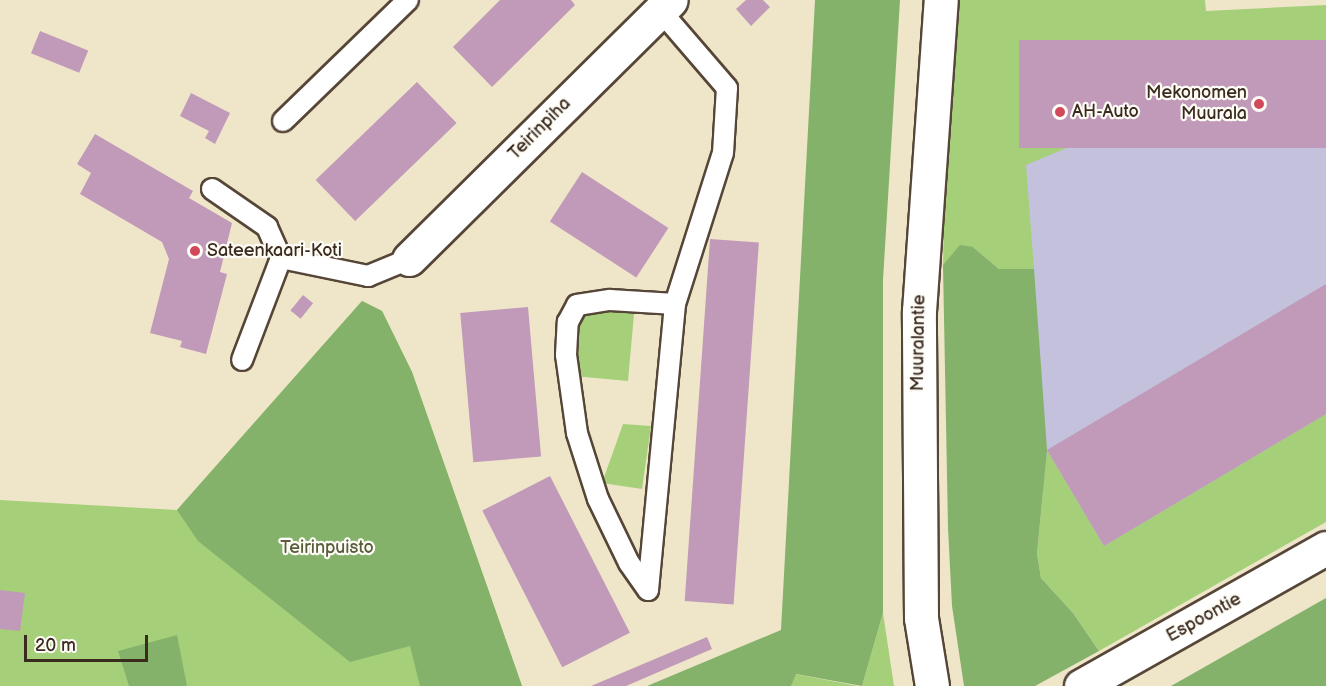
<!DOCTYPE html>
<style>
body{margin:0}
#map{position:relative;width:1326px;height:686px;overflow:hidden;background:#efe6c9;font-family:"Balsamiq Sans",sans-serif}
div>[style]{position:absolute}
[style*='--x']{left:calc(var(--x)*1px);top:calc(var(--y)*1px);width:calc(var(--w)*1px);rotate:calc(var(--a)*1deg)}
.industrial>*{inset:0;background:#c3c1db}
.green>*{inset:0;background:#a6cf7a}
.forest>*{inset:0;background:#84b26a}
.building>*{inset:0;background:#c09ab8;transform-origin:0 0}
.roads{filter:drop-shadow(2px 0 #564638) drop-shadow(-2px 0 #564638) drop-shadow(0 2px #564638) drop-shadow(0 -2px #564638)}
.lane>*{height:20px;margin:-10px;padding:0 10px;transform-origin:10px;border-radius:10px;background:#fff}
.street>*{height:33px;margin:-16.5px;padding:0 16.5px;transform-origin:16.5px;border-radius:16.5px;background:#fff}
.secondary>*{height:33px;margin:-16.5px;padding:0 16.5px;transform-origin:16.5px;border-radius:16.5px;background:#fff}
.dots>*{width:16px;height:16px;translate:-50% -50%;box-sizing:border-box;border:3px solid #fdfcf7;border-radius:50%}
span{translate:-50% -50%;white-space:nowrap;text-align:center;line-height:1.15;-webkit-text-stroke:4.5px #fdfcf7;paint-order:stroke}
.poi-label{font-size:18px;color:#3b2a1e}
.right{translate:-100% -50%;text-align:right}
.left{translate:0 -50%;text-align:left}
.street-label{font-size:18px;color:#3b2a1e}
.park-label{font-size:18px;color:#5b5c3a}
.scale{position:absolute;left:24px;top:635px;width:124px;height:27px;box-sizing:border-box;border:3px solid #3b2a1e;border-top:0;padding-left:8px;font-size:18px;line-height:21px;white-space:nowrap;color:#3b2a1e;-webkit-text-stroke:4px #fdfcf7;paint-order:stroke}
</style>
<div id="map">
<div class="industrial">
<div style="clip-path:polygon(1326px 35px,1326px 445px,1096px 580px,1023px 458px,1013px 54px)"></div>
</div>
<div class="green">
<div style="clip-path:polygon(958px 0,1205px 0,1206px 11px,1326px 5px,1326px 40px,1026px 165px,1034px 269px,999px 269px,973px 247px,943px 265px,947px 79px)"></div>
<div style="clip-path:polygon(362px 301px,382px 311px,412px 372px,522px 686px,0 686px,0 500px,177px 510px)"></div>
<div style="clip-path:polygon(607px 310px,634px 314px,628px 381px,573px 376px,577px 317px)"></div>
<div style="clip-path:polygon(1326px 414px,1326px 522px,1099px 651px,1073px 613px,1041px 578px,1037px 554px,1047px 450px,1104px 546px)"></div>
<div style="clip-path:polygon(623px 424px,651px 426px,642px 489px,602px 483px)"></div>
<div style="clip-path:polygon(883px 613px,894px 686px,862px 686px)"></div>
<div style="clip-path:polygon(795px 674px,858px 686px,791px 686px)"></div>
</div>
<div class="forest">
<div style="clip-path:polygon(815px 0,900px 0,883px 280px,883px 613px,862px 686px,796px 674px,791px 686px,647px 686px,781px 630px)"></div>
<div style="clip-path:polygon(960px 245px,973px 247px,999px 269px,1034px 269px,1047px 450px,1037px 554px,1041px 578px,1073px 613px,1099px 651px,1035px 686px,964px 686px,952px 606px,948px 528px,943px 265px)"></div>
<div style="clip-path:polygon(362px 301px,382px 311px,412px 372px,522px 686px,420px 686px,410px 646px,350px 662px,198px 541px,177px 510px)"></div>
<div style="clip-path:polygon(1326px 598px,1326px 686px,1171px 686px)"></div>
<div style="clip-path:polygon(177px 635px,187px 686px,129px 686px,118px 651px)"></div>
</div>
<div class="building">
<div style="clip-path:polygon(500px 0,571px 0,575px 5px,492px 87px,453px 47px)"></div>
<div style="clip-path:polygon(746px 0,763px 0,770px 7px,751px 26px,736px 9px)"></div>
<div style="left:40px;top:31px;width:52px;height:24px;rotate:22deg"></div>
<div style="left:1326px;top:40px;width:108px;height:307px;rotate:90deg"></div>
<div style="left:417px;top:82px;width:57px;height:141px;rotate:46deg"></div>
<div style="clip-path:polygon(191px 93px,230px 113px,215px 144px,205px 138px,209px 131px,180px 116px)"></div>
<div style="clip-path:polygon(95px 134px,193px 191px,189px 198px,232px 223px,220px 272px,227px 274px,206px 354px,180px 347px,182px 341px,150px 333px,169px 259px,162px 242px,80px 194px,91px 173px,77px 164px)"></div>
<div style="left:582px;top:172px;width:103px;height:59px;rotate:33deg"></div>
<div style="left:710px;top:239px;width:49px;height:363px;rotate:4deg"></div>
<div style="clip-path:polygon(1326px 284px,1326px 414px,1104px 546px,1047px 450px)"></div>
<div style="left:303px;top:295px;width:13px;height:20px;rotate:39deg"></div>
<div style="left:528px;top:307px;width:150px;height:68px;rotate:85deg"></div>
<div style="left:550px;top:476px;width:176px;height:76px;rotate:63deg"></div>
<div style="clip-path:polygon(0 590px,25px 593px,20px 631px,0 629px)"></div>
<div style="clip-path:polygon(707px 637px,712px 649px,626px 686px,591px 686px)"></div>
</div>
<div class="roads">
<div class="lane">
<div style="--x:283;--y:121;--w:174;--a:-44.1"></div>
<div style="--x:212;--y:189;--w:67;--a:34.6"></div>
<div style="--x:267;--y:227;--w:34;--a:66"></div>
<div style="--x:281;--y:258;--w:109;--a:110.9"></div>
<div style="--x:281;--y:258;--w:89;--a:11.7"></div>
<div style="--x:368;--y:276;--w:44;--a:-22.5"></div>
<div style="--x:648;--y:590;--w:287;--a:-84.6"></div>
<div style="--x:675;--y:304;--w:158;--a:-72.4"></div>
<div style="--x:723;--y:153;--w:65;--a:-86.5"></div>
<div style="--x:727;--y:88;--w:103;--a:-130.7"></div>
<div style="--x:648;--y:590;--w:33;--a:-125"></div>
<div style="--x:629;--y:563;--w:71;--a:-115.8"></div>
<div style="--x:598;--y:499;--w:69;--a:-107.7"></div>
<div style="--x:577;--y:433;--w:79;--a:-98"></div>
<div style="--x:566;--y:355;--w:33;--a:-87"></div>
<div style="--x:568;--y:322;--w:19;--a:-62"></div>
<div style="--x:577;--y:305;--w:33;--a:-9"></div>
<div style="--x:610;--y:300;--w:65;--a:3.5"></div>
</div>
<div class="street">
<div style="--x:409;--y:259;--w:368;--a:-44.7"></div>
</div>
<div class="secondary">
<div style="--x:932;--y:686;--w:69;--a:-99.2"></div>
<div style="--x:921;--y:618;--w:307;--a:-90.4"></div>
<div style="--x:919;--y:311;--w:312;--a:-86"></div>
<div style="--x:1081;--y:686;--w:281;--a:-29.4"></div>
</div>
</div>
<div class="dots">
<div style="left:1259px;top:104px;background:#d1495b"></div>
<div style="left:1060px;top:112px;background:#d1495b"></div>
<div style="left:195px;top:251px;background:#d1495b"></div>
</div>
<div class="poi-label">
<span class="right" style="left:1247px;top:104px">Mekonomen<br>Muurala</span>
<span class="left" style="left:1072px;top:112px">AH-Auto</span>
<span class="left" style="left:207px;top:251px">Sateenkaari-Koti</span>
</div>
<div class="street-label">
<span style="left:540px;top:129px;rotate:-45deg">Teirinpiha</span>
<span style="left:919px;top:343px;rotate:-89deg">Muuralantie</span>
<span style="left:1204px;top:618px;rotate:-29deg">Espoontie</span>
</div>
<div class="park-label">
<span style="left:327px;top:548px">Teirinpuisto</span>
</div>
<div class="scale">20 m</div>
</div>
